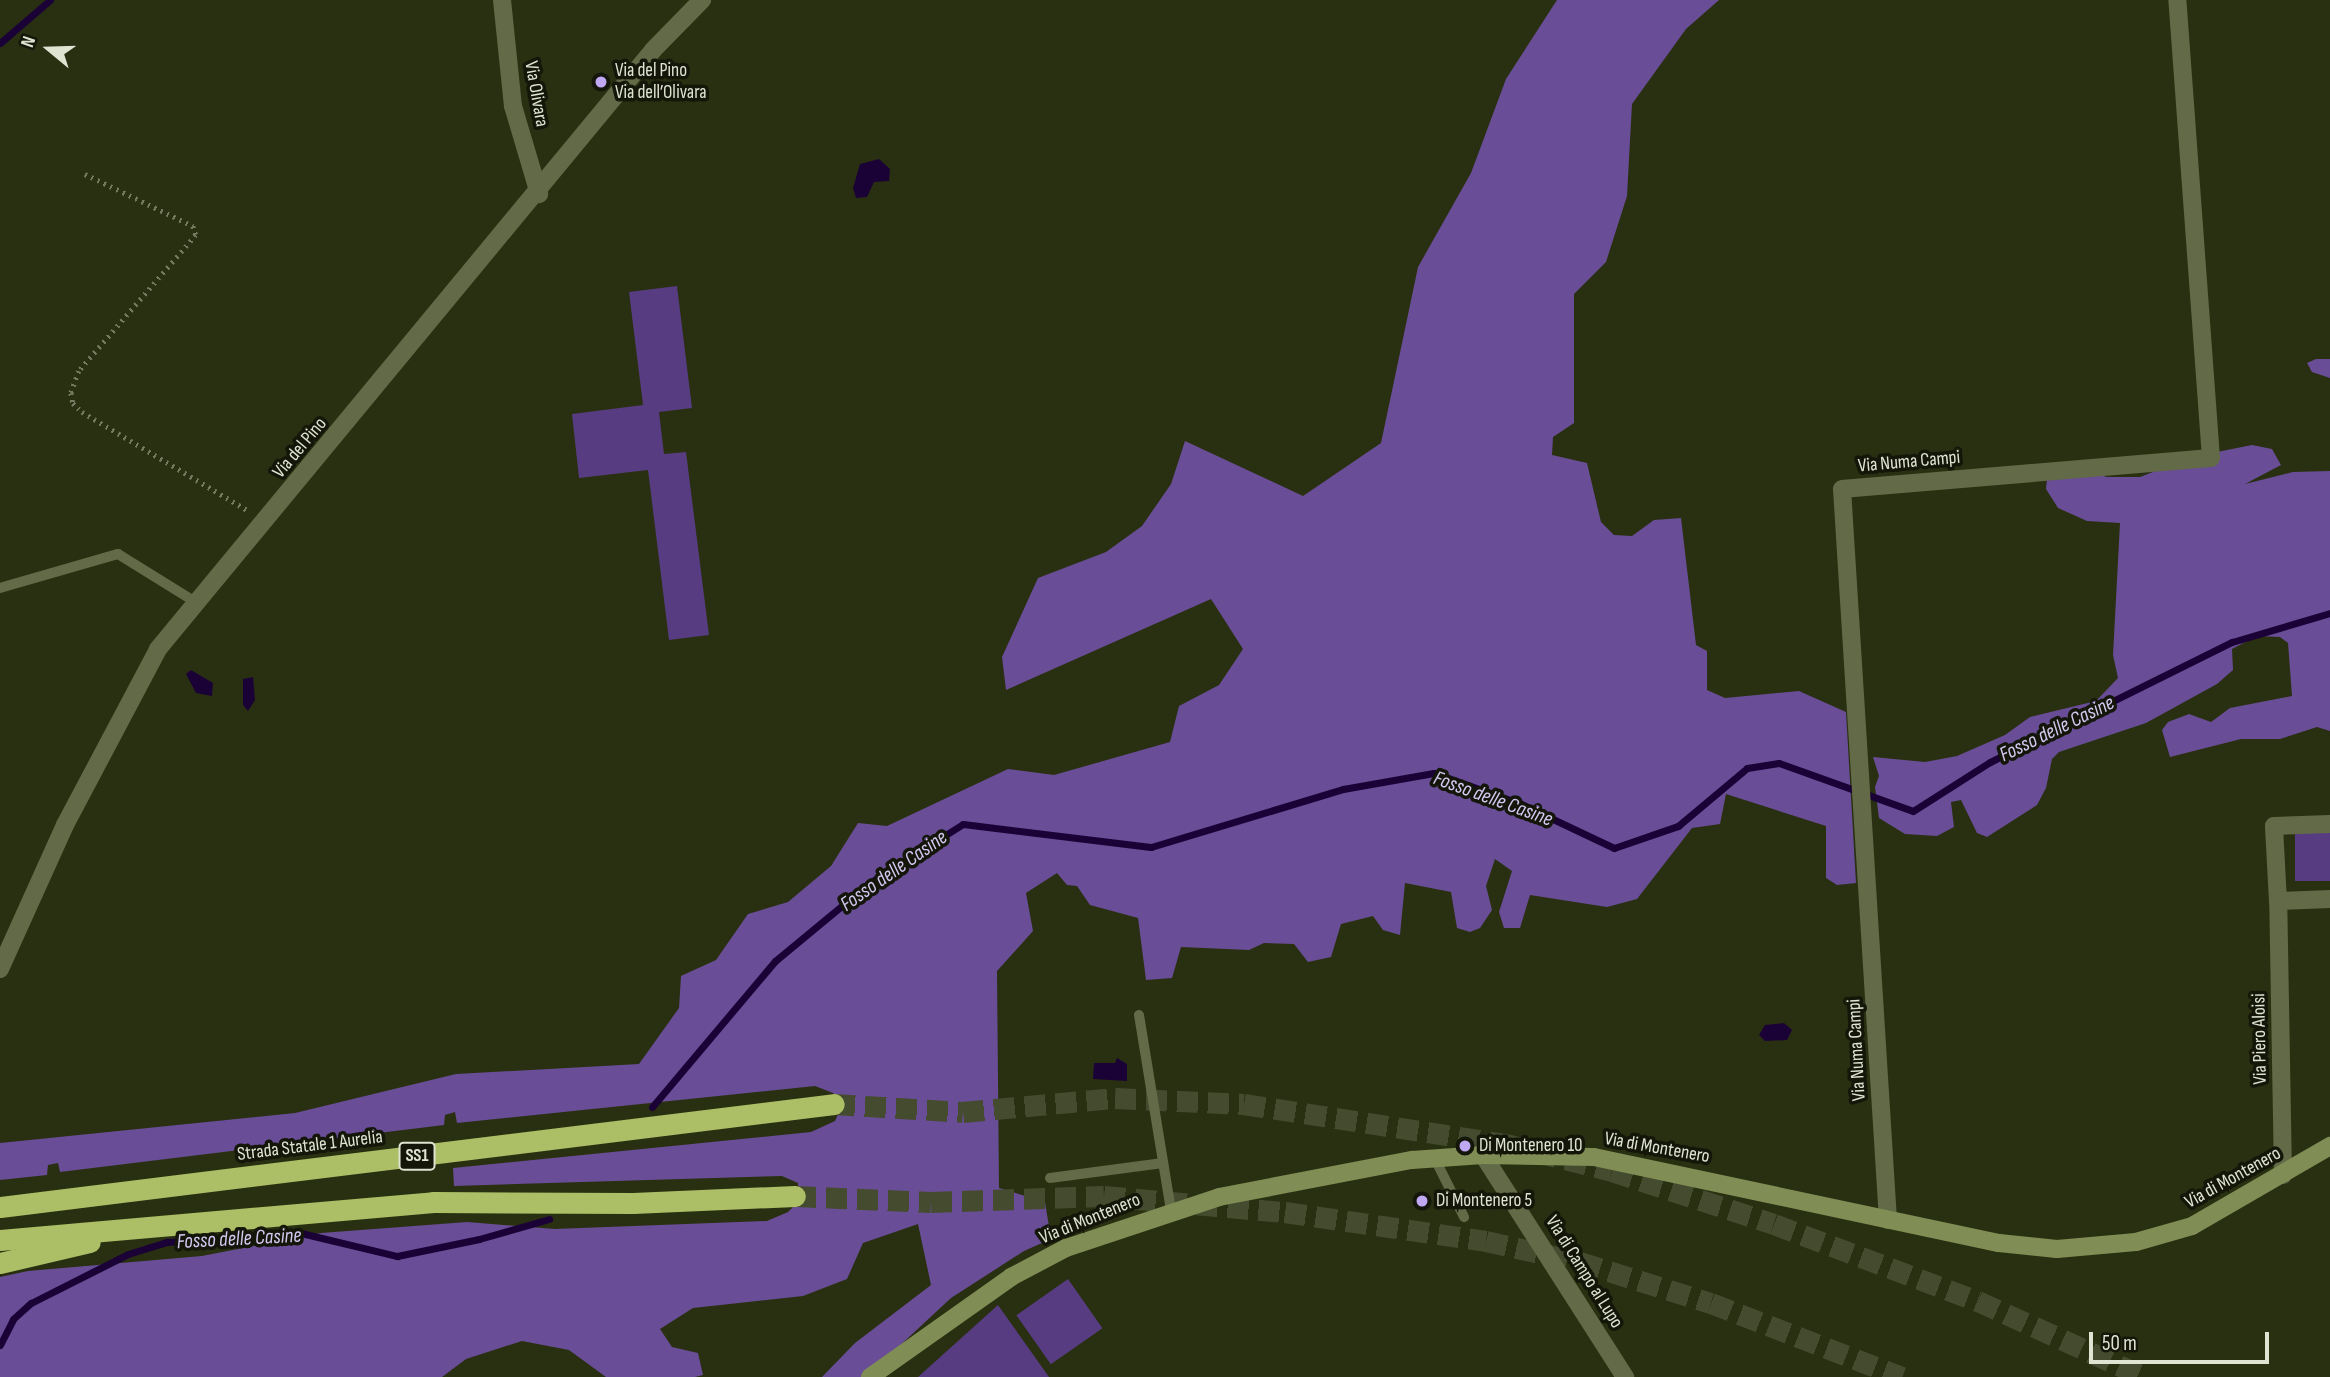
<!DOCTYPE html>
<meta charset="utf-8">
<style>
body{margin:0}
#map{position:relative;width:2330px;height:1377px;overflow:hidden;background:#293011;font-family:"Sofia Sans Condensed",sans-serif}
div>[style]{position:absolute}
[style*='--x']{left:calc(var(--x)*1px);top:calc(var(--y)*1px);width:calc(var(--w)*1px);rotate:calc(var(--a)*1deg)}
.green>*{inset:0;background:#573c81;transform-origin:0 0}
.forest>*{inset:0;background:#694d96}
.water>*{inset:0;background:#1b0236}
.stream>*{height:7px;margin:-3.5px;padding:0 3.5px;transform-origin:3.5px;border-radius:3.5px;background:#1b0236}
.highway-tunnel>*{height:21px;margin-top:-10.5px;transform-origin:0;background:repeating-linear-gradient(90deg,#444b2e 0 21px,transparent 0 31px)}
.path>*{height:4.5px;margin-top:-2.25px;transform-origin:0;background:repeating-linear-gradient(90deg,#747a60 0 2px,transparent 0 7px)}
.lane>*{height:10px;margin:-5px;padding:0 5px;transform-origin:5px;border-radius:5px;background:#626a48}
.street>*{height:18px;margin:-9px;padding:0 9px;transform-origin:9px;border-radius:9px;background:#626a48}
.secondary>*{height:18px;margin:-9px;padding:0 9px;transform-origin:9px;border-radius:9px;background:#808d55}
.highway>*{height:21px;margin:-10.5px;padding:0 10.5px;transform-origin:10.5px;border-radius:10.5px;background:#acbf66}
.dots>*{width:19px;height:19px;translate:-50% -50%;box-sizing:border-box;border:4px solid #131609;border-radius:50%}
span{translate:-50% -50%;white-space:nowrap;text-align:center;line-height:1.15;-webkit-text-stroke:7px #131609;paint-order:stroke}
.shield-label span{padding:2px 5px;background:#131609;border:2px solid;border-radius:5px;-webkit-text-stroke-width:0}
.shield-label{font-size:18px;color:#dfe4d2;font-weight:700}
.poi-label{font-size:19px;color:#dfe4d2}
.left{translate:0 -50%;text-align:left}
.street-label{font-size:19px;color:#dfe4d2}
.water-label{font-size:21px;color:#d4c7f0;font-style:italic}
.north{position:absolute;left:14px;top:14px;width:70px;height:70px;-webkit-text-stroke:5px #131609;paint-order:stroke;rotate:289deg;font-size:19px;font-weight:700;line-height:28px;text-align:center;color:#dfe4d2}
.north::after{content:'';display:block;margin:auto;width:24px;height:32px;background:#dfe4d2;clip-path:polygon(50% 0,100% 100%,50% 72%,0 100%)}
.scale{position:absolute;left:2089px;top:1332px;width:180px;height:32px;box-sizing:border-box;border:4px solid #dfe4d2;border-top:0;padding-left:9px;font-size:21px;line-height:24px;white-space:nowrap;color:#dfe4d2;-webkit-text-stroke:5px #131609;paint-order:stroke}
</style>
<div id="map">
<div class="green">
<div style="clip-path:polygon(677px 286px,692px 408px,659px 412px,664px 454px,686px 452px,709px 635px,669px 640px,648px 470px,579px 478px,572px 414px,643px 405px,629px 292px)"></div>
<div style="left:2330px;top:832px;width:49px;height:35px;rotate:90deg"></div>
<div style="left:1068px;top:1279px;width:60px;height:63px;rotate:55deg"></div>
<div style="clip-path:polygon(998px 1305px,1049px 1377px,918px 1377px)"></div>
</div>
<div class="forest">
<div style="clip-path:polygon(1557px 0,1719px 0,1686px 29px,1632px 104px,1627px 196px,1606px 262px,1574px 294px,1574px 423px,1553px 437px,1552px 455px,1587px 463px,1601px 522px,1614px 535px,1632px 536px,1654px 520px,1681px 518px,1696px 645px,1707px 651px,1707px 690px,1725px 698px,1799px 691px,1846px 712px,1856px 883px,1837px 885px,1826px 878px,1826px 826px,1726px 794px,1720px 824px,1692px 828px,1637px 899px,1607px 907px,1530px 895px,1520px 928px,1504px 928px,1499px 912px,1512px 871px,1495px 859px,1486px 886px,1492px 910px,1480px 928px,1470px 932px,1457px 928px,1451px 892px,1405px 883px,1400px 935px,1383px 930px,1373px 916px,1341px 924px,1331px 957px,1308px 962px,1294px 944px,1264px 943px,1249px 950px,1181px 947px,1172px 978px,1146px 980px,1138px 918px,1090px 905px,1077px 886px,1067px 885px,1057px 873px,1026px 893px,1033px 931px,997px 971px,999px 1188px,1045px 1202px,1051px 1239px,1024px 1251px,951px 1298px,866px 1377px,822px 1377px,855px 1343px,931px 1285px,918px 1224px,863px 1243px,847px 1279px,803px 1296px,693px 1308px,660px 1329px,672px 1347px,698px 1353px,703px 1375px,695px 1377px,606px 1377px,569px 1350px,522px 1341px,466px 1359px,442px 1377px,0 1377px,0 1277px,28px 1271px,202px 1256px,321px 1233px,467px 1222px,555px 1229px,767px 1221px,788px 1212px,799px 1201px,798px 1183px,782px 1176px,454px 1186px,453px 1168px,811px 1132px,835px 1121px,843px 1104px,833px 1093px,815px 1086px,457px 1123px,455px 1112px,445px 1115px,444px 1125px,60px 1172px,58px 1163px,48px 1165px,47px 1175px,0 1180px,0 1143px,295px 1113px,456px 1074px,639px 1064px,679px 1008px,681px 976px,716px 960px,748px 914px,788px 902px,831px 866px,858px 823px,887px 826px,1008px 769px,1054px 775px,1170px 742px,1179px 706px,1219px 685px,1243px 649px,1211px 599px,1006px 690px,1002px 657px,1038px 578px,1106px 552px,1142px 526px,1171px 484px,1185px 441px,1303px 496px,1381px 443px,1418px 267px,1471px 173px,1506px 79px)"></div>
<div style="clip-path:polygon(2316px 359px,2330px 359px,2330px 378px,2312px 372px,2307px 363px)"></div>
<div style="clip-path:polygon(2252px 445px,2272px 449px,2281px 465px,2245px 484px,2293px 472px,2330px 471px,2330px 731px,2317px 727px,2280px 739px,2241px 739px,2170px 757px,2162px 730px,2168px 722px,2189px 714px,2211px 722px,2230px 708px,2292px 696px,2288px 643px,2280px 637px,2257px 636px,2232px 649px,2233px 670px,2217px 684px,2146px 723px,2059px 752px,2052px 759px,2046px 788px,2037px 805px,1987px 837px,1977px 833px,1961px 800px,1951px 802px,1954px 827px,1937px 836px,1905px 834px,1879px 818px,1875px 787px,1879px 776px,1873px 757px,1925px 762px,1957px 756px,2005px 735px,2030px 717px,2096px 701px,2118px 678px,2113px 655px,2120px 523px,2087px 521px,2058px 508px,2046px 489px,2047px 479px,2074px 468px,2107px 477px,2140px 477px,2192px 457px)"></div>
</div>
<div class="water">
<div style="clip-path:polygon(879px 159px,890px 169px,889px 181px,874px 182px,867px 197px,856px 198px,853px 188px,860px 164px)"></div>
<div style="clip-path:polygon(191px 670px,213px 683px,212px 696px,196px 693px,186px 674px)"></div>
<div style="clip-path:polygon(253px 677px,255px 700px,248px 711px,243px 705px,243px 679px)"></div>
<div style="clip-path:polygon(1784px 1023px,1792px 1030px,1787px 1040px,1765px 1041px,1759px 1035px,1765px 1025px)"></div>
<div style="clip-path:polygon(1117px 1058px,1127px 1064px,1127px 1081px,1093px 1079px,1094px 1063px,1115px 1063px)"></div>
</div>
<div class="stream">
<div style="--x:0;--y:43;--w:66;--a:-40.7"></div>
<div style="--x:652;--y:1107;--w:191;--a:-49.9"></div>
<div style="--x:775;--y:961;--w:121;--a:-39.6"></div>
<div style="--x:868;--y:884;--w:112;--a:-32.3"></div>
<div style="--x:963;--y:824;--w:189;--a:7"></div>
<div style="--x:1151;--y:847;--w:201;--a:-16.8"></div>
<div style="--x:1343;--y:789;--w:92;--a:-10"></div>
<div style="--x:1434;--y:773;--w:92;--a:19.6"></div>
<div style="--x:1521;--y:804;--w:103;--a:25.3"></div>
<div style="--x:1614;--y:848;--w:68;--a:-19"></div>
<div style="--x:1678;--y:826;--w:90;--a:-40"></div>
<div style="--x:1747;--y:768;--w:32;--a:-9"></div>
<div style="--x:1779;--y:763;--w:142;--a:19.7"></div>
<div style="--x:1913;--y:811;--w:91;--a:-32.5"></div>
<div style="--x:1990;--y:762;--w:270;--a:-26.4"></div>
<div style="--x:2232;--y:642;--w:102;--a:-16.5"></div>
<div style="--x:0;--y:1345;--w:29;--a:-63"></div>
<div style="--x:13;--y:1319;--w:24;--a:-42"></div>
<div style="--x:31;--y:1303;--w:109;--a:-26.8"></div>
<div style="--x:128;--y:1254;--w:41;--a:-17.1"></div>
<div style="--x:167;--y:1242;--w:134;--a:-3.8"></div>
<div style="--x:301;--y:1233;--w:99;--a:13.5"></div>
<div style="--x:397;--y:1256;--w:84;--a:-11.7"></div>
<div style="--x:479;--y:1239;--w:73;--a:-15.9"></div>
</div>
<div class="highway-tunnel">
<div style="--x:834;--y:1104;--w:129;--a:3.5"></div>
<div style="--x:963;--y:1112;--w:153;--a:-5.3"></div>
<div style="--x:1115;--y:1098;--w:129;--a:2.7"></div>
<div style="--x:1244;--y:1104;--w:265;--a:8.7"></div>
<div style="--x:1506;--y:1144;--w:109;--a:14.3"></div>
<div style="--x:1612;--y:1171;--w:170;--a:18.1"></div>
<div style="--x:1774;--y:1224;--w:218;--a:20.7"></div>
<div style="--x:1978;--y:1301;--w:183;--a:24.5"></div>
<div style="--x:795;--y:1196;--w:136;--a:2.5"></div>
<div style="--x:931;--y:1202;--w:173;--a:-2"></div>
<div style="--x:1104;--y:1196;--w:182;--a:5.1"></div>
<div style="--x:1285;--y:1212;--w:203;--a:8.2"></div>
<div style="--x:1486;--y:1241;--w:96;--a:12.6"></div>
<div style="--x:1580;--y:1262;--w:137;--a:17.4"></div>
<div style="--x:1711;--y:1303;--w:205;--a:21.2"></div>
</div>
<div class="path">
<div style="--x:85;--y:174;--w:120;--a:25.7"></div>
<div style="--x:193;--y:226;--w:9;--a:72"></div>
<div style="--x:196;--y:235;--w:179;--a:130.7"></div>
<div style="--x:79;--y:371;--w:23;--a:110"></div>
<div style="--x:71;--y:393;--w:10;--a:79"></div>
<div style="--x:73;--y:403;--w:13;--a:45"></div>
<div style="--x:82;--y:412;--w:192;--a:30.7"></div>
</div>
<div class="lane">
<div style="--x:0;--y:588;--w:123;--a:-16.1"></div>
<div style="--x:118;--y:554;--w:93;--a:31.8"></div>
<div style="--x:1139;--y:1015;--w:198;--a:80.7"></div>
<div style="--x:1435;--y:1159;--w:65;--a:63.4"></div>
<div style="--x:1050;--y:1178;--w:114;--a:-7.6"></div>
</div>
<div class="street">
<div style="--x:502;--y:0;--w:107;--a:84.1"></div>
<div style="--x:513;--y:106;--w:92;--a:73.5"></div>
<div style="--x:2278;--y:901;--w:75;--a:-93.1"></div>
<div style="--x:2274;--y:826;--w:56;--a:-2"></div>
<div style="--x:0;--y:969;--w:158;--a:-65.7"></div>
<div style="--x:65;--y:825;--w:199;--a:-62.1"></div>
<div style="--x:158;--y:649;--w:778;--a:-50.42"></div>
<div style="--x:654;--y:49;--w:69;--a:-45.6"></div>
<div style="--x:1483;--y:1155;--w:264;--a:57.4"></div>
<div style="--x:2283;--y:1175;--w:274;--a:-91"></div>
<div style="--x:2278;--y:901;--w:52;--a:-2.2"></div>
<div style="--x:1888;--y:1220;--w:732;--a:-93.6"></div>
<div style="--x:1842;--y:489;--w:370;--a:-4.8"></div>
<div style="--x:2211;--y:458;--w:459;--a:-94.2"></div>
</div>
<div class="secondary">
<div style="--x:870;--y:1377;--w:173;--a:-35.3"></div>
<div style="--x:1011;--y:1277;--w:62;--a:-27.8"></div>
<div style="--x:1066;--y:1248;--w:161;--a:-18.4"></div>
<div style="--x:1219;--y:1197;--w:197;--a:-10.9"></div>
<div style="--x:1412;--y:1160;--w:71;--a:-4"></div>
<div style="--x:1483;--y:1155;--w:111;--a:1"></div>
<div style="--x:1594;--y:1157;--w:414;--a:12"></div>
<div style="--x:1999;--y:1243;--w:58;--a:5.9"></div>
<div style="--x:2057;--y:1249;--w:79;--a:-5.1"></div>
<div style="--x:2136;--y:1242;--w:58;--a:-15.9"></div>
<div style="--x:2192;--y:1226;--w:160;--a:-30.1"></div>
</div>
<div class="highway">
<div style="--x:0;--y:1207;--w:840;--a:-7.04"></div>
<div style="--x:0;--y:1240;--w:435;--a:-5"></div>
<div style="--x:433;--y:1202;--w:200;--a:0.3"></div>
<div style="--x:633;--y:1203;--w:162;--a:-2.5"></div>
<div style="--x:0;--y:1263;--w:92;--a:-13.1"></div>
</div>
<div class="dots">
<div style="left:601px;top:82px;background:#c1a8f3"></div>
<div style="left:1465px;top:1146px;background:#c1a8f3"></div>
<div style="left:1422px;top:1201px;background:#c1a8f3"></div>
</div>
<div class="shield-label">
<span style="left:417px;top:1156px">SS1</span>
</div>
<div class="poi-label">
<span class="left" style="left:615px;top:82px">Via del Pino<br>Via dell’Olivara</span>
<span class="left" style="left:1479px;top:1146px">Di Montenero 10</span>
<span class="left" style="left:1436px;top:1201px">Di Montenero 5</span>
</div>
<div class="street-label">
<span style="left:536px;top:94px;rotate:80deg">Via Olivara</span>
<span style="left:300px;top:448px;rotate:-50deg">Via del Pino</span>
<span style="left:1909px;top:462px;rotate:-5deg">Via Numa Campi</span>
<span style="left:2260px;top:1039px;rotate:-91deg">Via Piero Aloisi</span>
<span style="left:1857px;top:1050px;rotate:-93deg">Via Numa Campi</span>
<span style="left:310px;top:1146px;rotate:-7deg">Strada Statale 1 Aurelia</span>
<span style="left:1657px;top:1148px;rotate:10deg">Via di Montenero</span>
<span style="left:2233px;top:1178px;rotate:-29deg">Via di Montenero</span>
<span style="left:1090px;top:1219px;rotate:-22deg">Via di Montenero</span>
<span style="left:1584px;top:1272px;rotate:58deg">Via di Campo al Lupo</span>
</div>
<div class="water-label">
<span style="left:2057px;top:729px;rotate:-26deg">Fosso delle Casine</span>
<span style="left:1493px;top:799px;rotate:20deg">Fosso delle Casine</span>
<span style="left:894px;top:871px;rotate:-35deg">Fosso delle Casine</span>
<span style="left:239px;top:1239px;rotate:-3deg">Fosso delle Casine</span>
</div>
<div class="north">N</div>
<div class="scale">50 m</div>
</div>
